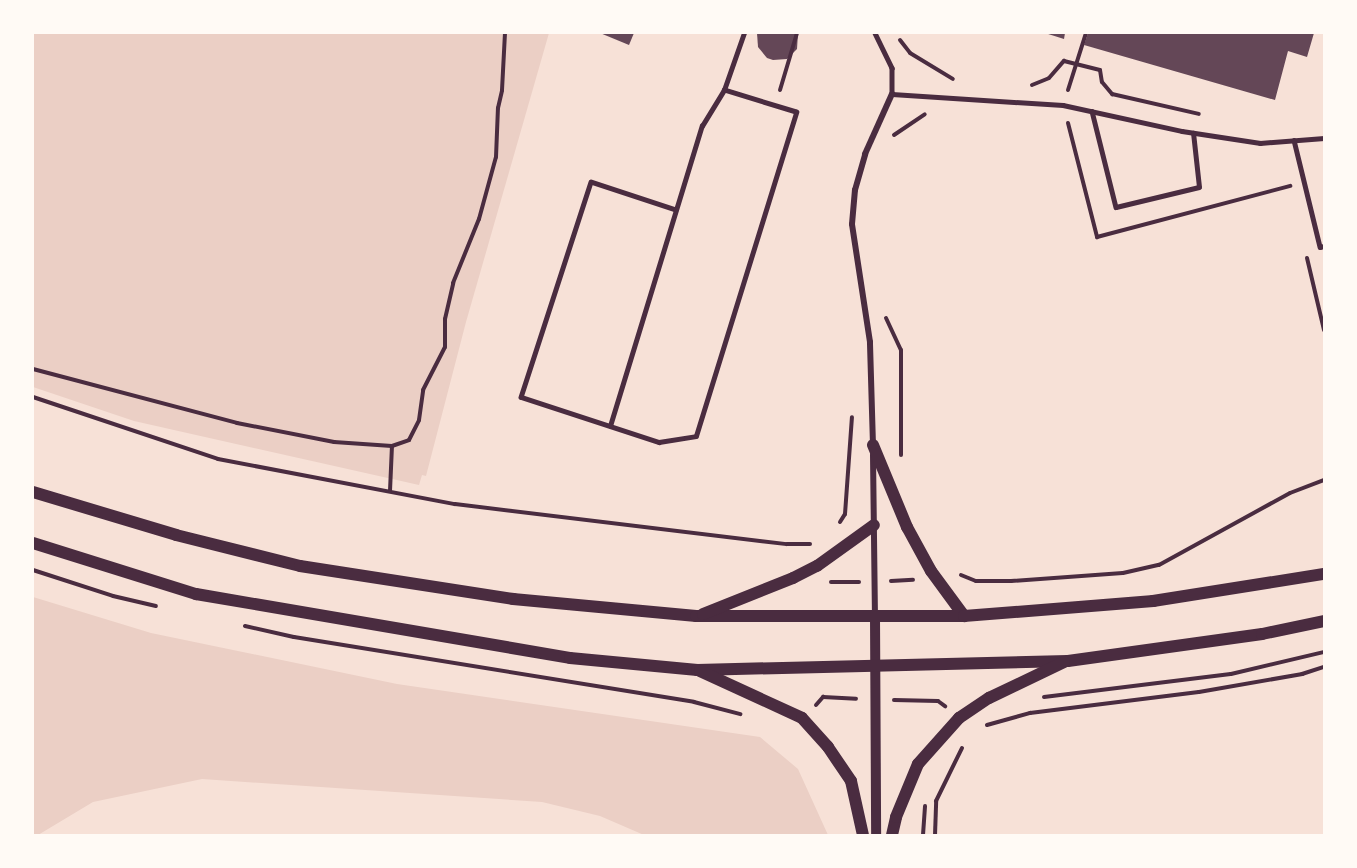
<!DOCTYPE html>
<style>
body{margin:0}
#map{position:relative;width:1357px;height:868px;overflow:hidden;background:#f7e1d7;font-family:Jost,sans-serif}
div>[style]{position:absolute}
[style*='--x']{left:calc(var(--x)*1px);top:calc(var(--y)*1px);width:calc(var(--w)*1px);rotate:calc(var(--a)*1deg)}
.green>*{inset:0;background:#ebcfc5}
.building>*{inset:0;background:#644757}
.path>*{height:4px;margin:-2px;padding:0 2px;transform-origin:2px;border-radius:2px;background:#4a2c40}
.service>*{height:4.5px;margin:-2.25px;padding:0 2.25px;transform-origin:2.25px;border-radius:2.25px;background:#4a2c40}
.minor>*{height:6px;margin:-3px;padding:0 3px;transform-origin:3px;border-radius:3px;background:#4a2c40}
.tertiary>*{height:10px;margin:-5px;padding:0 5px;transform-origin:5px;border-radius:5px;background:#4a2c40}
.secondary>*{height:12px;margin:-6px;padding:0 6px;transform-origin:6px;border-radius:6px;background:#4a2c40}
span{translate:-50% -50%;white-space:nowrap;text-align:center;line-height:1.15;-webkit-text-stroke:6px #fffaf5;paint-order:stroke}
.frame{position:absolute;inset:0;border:34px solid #fffaf5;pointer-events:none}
</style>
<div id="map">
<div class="green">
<div style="clip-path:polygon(33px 33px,549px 33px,466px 322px,426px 476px,422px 475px,419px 485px,134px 421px,33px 387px)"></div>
<div style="clip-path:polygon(33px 597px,151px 633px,397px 684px,760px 737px,798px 769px,828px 835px,644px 835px,600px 816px,542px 802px,202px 779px,93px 802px,38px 835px,33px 835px)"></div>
</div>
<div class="building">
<div style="clip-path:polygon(600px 33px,634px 33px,629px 45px)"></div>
<div style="clip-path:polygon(757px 33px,798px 33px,797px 49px,787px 59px,773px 60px,767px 58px,758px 47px)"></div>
<div style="clip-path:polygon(1045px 33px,1065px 33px,1064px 39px)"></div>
<div style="clip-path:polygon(1088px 33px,1314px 33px,1307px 57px,1288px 51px,1275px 100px,1084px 45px)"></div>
</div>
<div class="path">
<div style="--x:900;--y:40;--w:16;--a:52"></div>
<div style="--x:910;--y:53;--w:50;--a:31.2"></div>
<div style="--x:1032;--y:85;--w:18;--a:-22"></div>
<div style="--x:1049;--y:78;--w:23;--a:-49"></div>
<div style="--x:1064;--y:61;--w:37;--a:14"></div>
<div style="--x:1100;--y:70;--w:12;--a:81"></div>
<div style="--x:1102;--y:82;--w:16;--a:50"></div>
<div style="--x:1112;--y:94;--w:89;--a:12.9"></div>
<div style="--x:780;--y:90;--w:59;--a:-73.4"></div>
<div style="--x:1068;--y:90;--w:60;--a:-72.5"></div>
<div style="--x:1068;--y:123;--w:118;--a:75.7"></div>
<div style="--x:1097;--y:237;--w:200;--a:-14.8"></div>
<div style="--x:894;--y:135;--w:37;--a:-34"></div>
<div style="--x:1307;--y:258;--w:74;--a:76.7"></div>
<div style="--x:886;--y:318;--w:35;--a:65"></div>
<div style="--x:901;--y:350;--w:105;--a:90"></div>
<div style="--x:33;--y:369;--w:211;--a:14.8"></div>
<div style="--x:237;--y:423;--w:99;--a:11.1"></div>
<div style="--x:334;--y:442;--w:58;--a:3.9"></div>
<div style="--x:392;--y:446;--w:18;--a:-19"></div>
<div style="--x:409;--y:440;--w:22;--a:-63"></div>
<div style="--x:419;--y:420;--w:30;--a:-82"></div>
<div style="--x:423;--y:390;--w:48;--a:-62.9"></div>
<div style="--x:445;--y:347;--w:28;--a:-90"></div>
<div style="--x:445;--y:319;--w:37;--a:-77"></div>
<div style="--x:453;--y:283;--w:69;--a:-67.9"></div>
<div style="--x:479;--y:219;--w:64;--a:-74.7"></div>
<div style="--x:496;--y:157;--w:49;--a:-87.7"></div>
<div style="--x:498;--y:108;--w:18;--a:-77"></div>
<div style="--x:502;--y:90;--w:57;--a:-87"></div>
<div style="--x:33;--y:397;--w:195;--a:18.5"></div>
<div style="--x:218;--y:459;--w:241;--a:10.8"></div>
<div style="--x:455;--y:504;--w:334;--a:6.9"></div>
<div style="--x:787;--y:544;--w:23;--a:0"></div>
<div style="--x:390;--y:491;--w:45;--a:-87.5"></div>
<div style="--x:840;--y:522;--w:9;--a:-58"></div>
<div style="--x:845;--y:514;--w:97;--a:-85.9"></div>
<div style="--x:33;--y:570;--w:84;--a:18"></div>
<div style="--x:113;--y:596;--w:44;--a:13.1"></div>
<div style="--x:961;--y:575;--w:16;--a:22"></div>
<div style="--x:976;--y:581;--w:35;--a:0"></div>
<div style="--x:1011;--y:581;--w:112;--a:-4.1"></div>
<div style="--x:1123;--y:573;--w:37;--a:-13"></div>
<div style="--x:1159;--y:565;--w:149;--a:-28.8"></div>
<div style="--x:1290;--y:493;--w:36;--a:-21"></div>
<div style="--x:891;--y:581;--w:22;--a:-3"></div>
<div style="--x:831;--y:582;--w:28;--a:0"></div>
<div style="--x:245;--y:626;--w:50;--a:12.7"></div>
<div style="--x:294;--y:637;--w:405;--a:9.2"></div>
<div style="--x:694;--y:702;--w:48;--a:14.6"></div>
<div style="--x:1044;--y:697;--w:188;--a:-7"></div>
<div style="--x:1231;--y:674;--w:96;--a:-13.3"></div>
<div style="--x:894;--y:700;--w:44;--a:1.3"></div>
<div style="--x:938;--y:701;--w:9;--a:36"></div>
<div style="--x:816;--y:705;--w:11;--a:-49"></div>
<div style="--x:823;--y:697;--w:33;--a:3"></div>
<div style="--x:987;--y:725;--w:45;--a:-15.6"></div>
<div style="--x:1030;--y:713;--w:170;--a:-7.1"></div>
<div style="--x:1199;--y:692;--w:105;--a:-9.9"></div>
<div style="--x:1302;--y:674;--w:23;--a:-18"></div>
<div style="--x:923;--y:835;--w:29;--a:-86"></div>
<div style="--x:935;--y:835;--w:34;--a:-88"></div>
<div style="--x:936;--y:801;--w:59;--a:-63.9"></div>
</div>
<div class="service">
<div style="--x:875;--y:33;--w:39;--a:64"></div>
<div style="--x:892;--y:68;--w:26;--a:90"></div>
<div style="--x:892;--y:94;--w:171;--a:3.7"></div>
<div style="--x:1063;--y:105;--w:122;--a:12.3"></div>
<div style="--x:1182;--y:131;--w:79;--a:8.7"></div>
<div style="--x:1260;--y:143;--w:64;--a:-4.5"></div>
<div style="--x:1092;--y:111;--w:99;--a:76"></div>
<div style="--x:1116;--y:207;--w:85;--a:-13.5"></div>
<div style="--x:1199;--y:187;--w:54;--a:-96.3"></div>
<div style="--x:1294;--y:140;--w:110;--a:76.3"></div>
<div style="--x:1320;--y:247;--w:4;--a:-14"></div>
<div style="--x:676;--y:210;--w:89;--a:-161.8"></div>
<div style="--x:591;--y:182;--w:226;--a:108"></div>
<div style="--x:521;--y:397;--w:145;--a:18.1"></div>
<div style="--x:659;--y:442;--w:37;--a:-9"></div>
<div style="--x:696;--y:436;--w:339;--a:-72.8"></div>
<div style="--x:796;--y:112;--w:75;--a:-163"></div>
<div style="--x:610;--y:426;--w:314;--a:-73"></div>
<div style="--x:702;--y:126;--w:42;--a:-58.6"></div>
<div style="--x:724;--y:90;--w:60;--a:-70.7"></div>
</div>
<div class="minor">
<div style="--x:873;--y:445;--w:103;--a:-91.7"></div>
<div style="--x:870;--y:342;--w:119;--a:-98.7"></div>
<div style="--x:852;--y:224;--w:34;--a:-85"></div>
<div style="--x:855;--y:190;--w:37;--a:-74"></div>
<div style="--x:865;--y:154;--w:66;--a:-65.8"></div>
<div style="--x:873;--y:455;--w:161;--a:89.3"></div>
</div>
<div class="tertiary">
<div style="--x:875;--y:616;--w:219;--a:89.7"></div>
</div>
<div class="secondary">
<div style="--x:873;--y:445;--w:89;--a:67.5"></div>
<div style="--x:907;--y:527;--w:50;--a:61.4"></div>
<div style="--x:931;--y:571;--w:56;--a:53.7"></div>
<div style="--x:33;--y:492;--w:149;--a:16.7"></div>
<div style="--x:176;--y:535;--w:128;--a:14"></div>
<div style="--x:300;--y:566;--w:216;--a:8.8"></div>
<div style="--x:513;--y:599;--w:184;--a:5.3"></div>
<div style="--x:696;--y:616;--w:268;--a:0"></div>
<div style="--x:964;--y:616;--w:190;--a:-4.5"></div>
<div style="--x:1153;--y:601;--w:173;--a:-9"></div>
<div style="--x:33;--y:543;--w:171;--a:17.4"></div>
<div style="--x:196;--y:594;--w:379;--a:9.7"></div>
<div style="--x:570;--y:658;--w:128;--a:5.4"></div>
<div style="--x:697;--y:670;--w:371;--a:-1.4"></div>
<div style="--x:1068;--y:661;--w:196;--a:-7.9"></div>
<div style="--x:1262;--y:634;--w:63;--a:-11.8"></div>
<div style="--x:703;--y:614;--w:97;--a:-21.8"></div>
<div style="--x:793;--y:578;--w:27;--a:-27"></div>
<div style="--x:817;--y:566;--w:70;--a:-35.7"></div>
<div style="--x:700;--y:671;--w:112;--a:24.7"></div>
<div style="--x:802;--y:718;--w:39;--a:48"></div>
<div style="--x:828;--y:747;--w:41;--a:55.9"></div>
<div style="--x:851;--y:781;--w:55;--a:77.5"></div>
<div style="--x:892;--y:835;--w:18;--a:-77"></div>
<div style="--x:896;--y:817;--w:57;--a:-67.5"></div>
<div style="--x:918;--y:764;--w:62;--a:-48.3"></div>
<div style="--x:959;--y:718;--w:36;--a:-34"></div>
<div style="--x:989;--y:698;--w:83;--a:-25.6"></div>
</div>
<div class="frame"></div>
</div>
